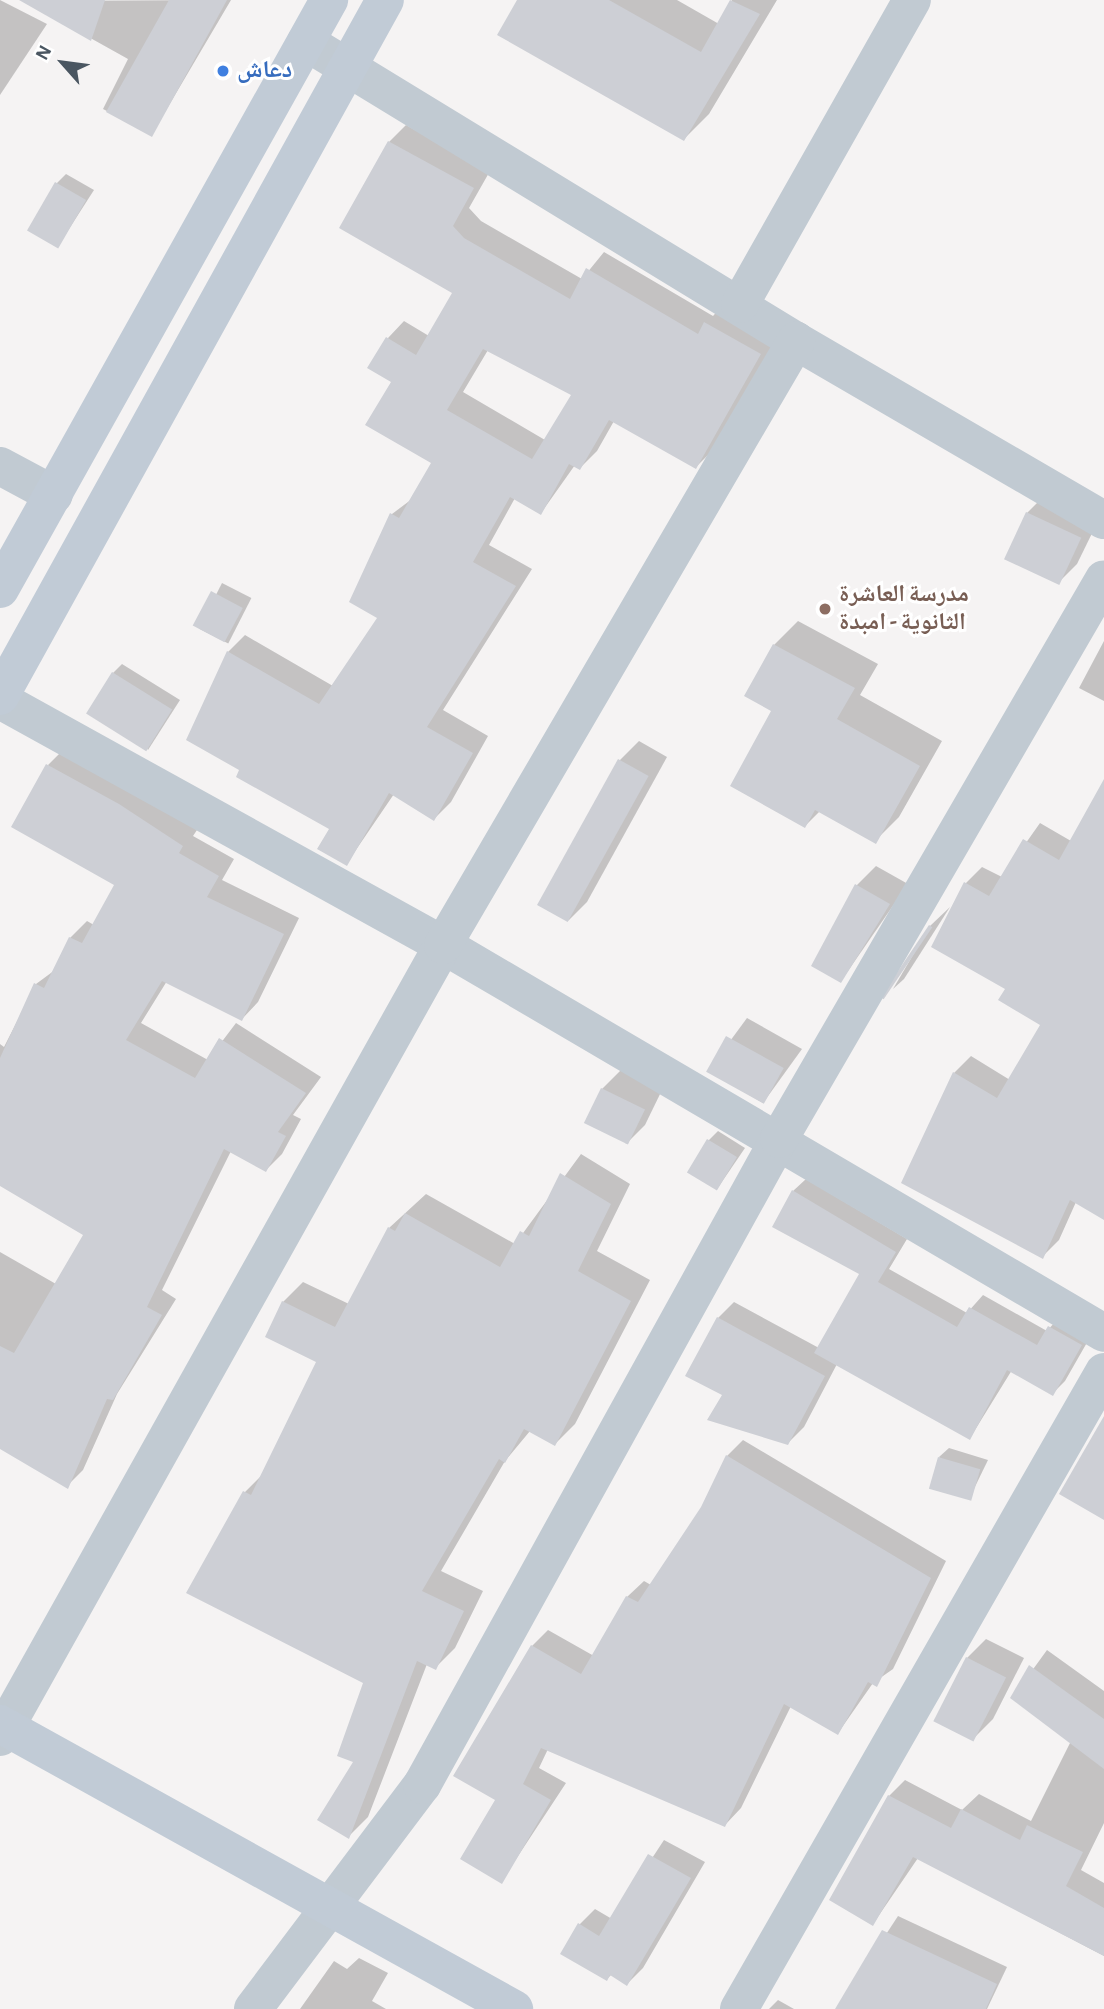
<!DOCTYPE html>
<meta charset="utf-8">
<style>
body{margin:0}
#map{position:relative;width:1104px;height:2009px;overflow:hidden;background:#f5f3f3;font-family:"Alegreya Sans","Noto Naskh Arabic",sans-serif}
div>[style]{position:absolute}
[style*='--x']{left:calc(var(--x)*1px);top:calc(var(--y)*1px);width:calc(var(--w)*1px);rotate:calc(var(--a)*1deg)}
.shadow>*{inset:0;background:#0003;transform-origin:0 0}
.building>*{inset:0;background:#cdcfd5;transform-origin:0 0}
.street>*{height:38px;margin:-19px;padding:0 19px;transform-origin:19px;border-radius:19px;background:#c1cad2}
.secondary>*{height:38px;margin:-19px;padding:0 19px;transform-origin:19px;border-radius:19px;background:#c1cbd6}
.dots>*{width:19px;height:19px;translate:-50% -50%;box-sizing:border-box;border:4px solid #fff;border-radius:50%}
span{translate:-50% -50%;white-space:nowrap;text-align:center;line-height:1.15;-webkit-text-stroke:6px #fff;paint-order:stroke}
.shop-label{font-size:24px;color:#366cbe;font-weight:700}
.left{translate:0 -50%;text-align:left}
.education-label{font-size:24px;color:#785e54;font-weight:700}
.north{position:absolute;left:28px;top:28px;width:70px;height:70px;-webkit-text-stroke:5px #fff;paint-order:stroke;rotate:298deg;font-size:19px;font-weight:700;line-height:28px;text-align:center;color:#4a5661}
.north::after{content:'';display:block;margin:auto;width:24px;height:32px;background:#4a5661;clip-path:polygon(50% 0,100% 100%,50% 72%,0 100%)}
</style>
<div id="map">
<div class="shadow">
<div style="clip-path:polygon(0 0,47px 24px,0 95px)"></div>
<div style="clip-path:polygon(231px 0,152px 134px,103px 109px,128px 59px,24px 1px)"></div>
<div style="clip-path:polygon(519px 0,677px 0,719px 24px,732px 0,777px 0,709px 114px,684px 139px)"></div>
<div style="clip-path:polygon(evenodd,406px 125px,490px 171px,469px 208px,481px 221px,582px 279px,604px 252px,713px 316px,722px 306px,777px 337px,713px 450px,696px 467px,614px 421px,597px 451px,580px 468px,575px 465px,541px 513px,515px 498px,489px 545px,532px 569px,443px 710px,488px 736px,451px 802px,434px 819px,394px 794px,347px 863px,331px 828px,242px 769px,228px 652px,245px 635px,333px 686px,379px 618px,392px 514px,412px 499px,433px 463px,394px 381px,388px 338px,404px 321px,429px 336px,455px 292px,389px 142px,406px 125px,488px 350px,574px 394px,545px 440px,463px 392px,488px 350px)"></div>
<div style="clip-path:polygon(66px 174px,94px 190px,58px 246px,57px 183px)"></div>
<div style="clip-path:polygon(1046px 494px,1099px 519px,1077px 564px,1058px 583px,1027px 513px)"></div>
<div style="left:222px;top:583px;width:33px;height:51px;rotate:27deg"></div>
<div style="clip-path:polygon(798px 621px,878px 664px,860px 695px,942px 741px,899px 817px,875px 841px,820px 811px,805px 826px,774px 711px,774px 645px)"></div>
<div style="clip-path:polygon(1104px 641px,1104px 701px,1079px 688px)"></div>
<div style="clip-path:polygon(122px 664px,180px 700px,148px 750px,113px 673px)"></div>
<div style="clip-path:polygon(639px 741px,667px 757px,587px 902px,568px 921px,620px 760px)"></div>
<div style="clip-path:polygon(64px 749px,197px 830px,193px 836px,234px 859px,222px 880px,299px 918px,258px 1002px,242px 1019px,167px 981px,141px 1023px,208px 1060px,236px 1023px,321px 1077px,293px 1115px,301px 1119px,282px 1154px,266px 1170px,231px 1151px,162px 1290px,176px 1299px,117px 1394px,83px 1470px,67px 1486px,0 1447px,0 1252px,56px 1284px,85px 1234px,0 1184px,0 1044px,4px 1047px,36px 984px,55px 970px,70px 938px,87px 921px,94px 925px,117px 884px,48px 765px)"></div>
<div style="clip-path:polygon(1104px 783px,1104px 1207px,1076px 1202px,1059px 1240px,1042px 1257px,903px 1183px,954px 1073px,971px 1056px,1010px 1080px,1042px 1024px,1007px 989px,965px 884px,982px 867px,1002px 877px,1040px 823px,1071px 841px)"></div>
<div style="clip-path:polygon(876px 866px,908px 884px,841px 981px,813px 965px,857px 885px)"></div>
<div style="clip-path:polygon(950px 907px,904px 979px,893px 989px,930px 926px)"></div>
<div style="clip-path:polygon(747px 1018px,802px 1049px,763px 1103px,708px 1071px)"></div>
<div style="clip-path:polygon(621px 1070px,662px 1090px,645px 1125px,626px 1144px,602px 1089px)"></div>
<div style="clip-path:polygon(718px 1131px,745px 1148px,717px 1189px,708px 1141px)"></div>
<div style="clip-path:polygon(581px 1154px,630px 1184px,597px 1251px,650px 1280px,575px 1424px,555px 1444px,530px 1431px,505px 1461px,441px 1571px,483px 1591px,455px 1648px,435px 1668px,427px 1664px,368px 1817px,348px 1837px,365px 1682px,188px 1592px,245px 1492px,265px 1472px,319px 1361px,283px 1302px,303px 1282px,349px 1304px,389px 1228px,426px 1194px,515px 1244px)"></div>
<div style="clip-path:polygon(806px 1179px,907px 1239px,889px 1269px,967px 1313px,983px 1295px,1047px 1331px,1062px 1314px,1093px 1332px,1065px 1381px,1052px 1394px,1012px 1370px,970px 1438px,837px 1364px,804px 1427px,788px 1443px,725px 1395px,718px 1318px,734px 1302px,819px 1348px,862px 1274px,793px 1191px)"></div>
<div style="clip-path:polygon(743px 1440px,946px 1561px,893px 1669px,873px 1683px,838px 1733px,791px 1706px,741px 1808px,725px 1825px,548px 1749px,539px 1768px,566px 1783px,501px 1882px,497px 1799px,532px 1646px,548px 1630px,594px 1656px,627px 1597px,644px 1581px,651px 1585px,703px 1507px,727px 1456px)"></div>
<div style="clip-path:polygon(949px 1448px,988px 1460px,969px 1499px,939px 1457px)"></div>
<div style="clip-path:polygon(986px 1639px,1024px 1658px,993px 1719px,974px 1738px,967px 1658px)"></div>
<div style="clip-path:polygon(1047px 1650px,1104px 1691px,1104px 1823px,1081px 1870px,1104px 1883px,1104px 1956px,918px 1858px,873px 1924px,889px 1796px,905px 1780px,962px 1810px,979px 1794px,1031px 1821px,1071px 1741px,1013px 1697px)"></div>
<div style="clip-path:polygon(664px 1840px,705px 1862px,643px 1968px,627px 1984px,612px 1974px,607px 1979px,579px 1925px,595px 1909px,612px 1919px)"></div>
<div style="clip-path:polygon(898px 1916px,1007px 1967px,987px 2009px,837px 2009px)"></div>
<div style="clip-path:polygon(359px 1958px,388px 1973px,372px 2001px,386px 2009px,300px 2009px,334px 1961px,347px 1969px)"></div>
<div style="clip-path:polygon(778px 2000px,794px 2009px,769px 2009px)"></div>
</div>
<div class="building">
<div style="clip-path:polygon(19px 0,105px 0,91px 41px)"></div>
<div style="clip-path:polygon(169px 0,227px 0,152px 137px,106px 112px)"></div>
<div style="clip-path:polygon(517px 0,609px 0,701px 52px,730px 0,760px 14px,684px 141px,497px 35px)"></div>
<div style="clip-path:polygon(evenodd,388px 141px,474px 188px,453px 226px,464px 238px,570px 299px,586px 268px,698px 334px,704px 322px,761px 354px,696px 469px,609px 420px,580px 470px,569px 464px,541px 515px,510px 497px,473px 562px,516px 586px,427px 727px,473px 753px,434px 821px,389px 793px,347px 866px,317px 849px,329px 829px,236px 777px,239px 770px,186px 740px,227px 651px,319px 704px,377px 618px,349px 602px,390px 513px,399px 518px,431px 463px,365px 425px,391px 382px,367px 368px,386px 337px,416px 355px,452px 293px,339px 228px,388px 141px,483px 349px,571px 395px,532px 459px,447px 410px,483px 349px)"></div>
<div style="left:55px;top:182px;width:36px;height:56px;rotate:30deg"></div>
<div style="left:1026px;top:512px;width:61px;height:52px;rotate:25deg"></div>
<div style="left:211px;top:591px;width:36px;height:39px;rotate:28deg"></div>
<div style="clip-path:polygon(773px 644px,855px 688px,837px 719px,920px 766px,876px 844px,815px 810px,805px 828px,730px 786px,771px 711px,744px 696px)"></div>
<div style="left:112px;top:672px;width:71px;height:49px;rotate:32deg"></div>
<div style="left:618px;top:759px;width:35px;height:167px;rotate:29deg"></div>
<div style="clip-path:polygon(46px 764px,119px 804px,183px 846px,179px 853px,219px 876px,207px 897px,284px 934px,242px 1021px,162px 981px,126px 1040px,195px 1078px,219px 1038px,306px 1093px,278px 1132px,286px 1136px,266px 1172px,224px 1149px,147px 1307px,162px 1315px,113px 1400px,107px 1399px,68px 1489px,0 1449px,0 1346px,14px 1353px,83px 1235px,0 1186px,0 1058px,34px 983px,44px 988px,69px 937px,82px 943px,114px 885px,11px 827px)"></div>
<div style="clip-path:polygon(1104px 779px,1104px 1220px,1070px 1200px,1043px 1259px,901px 1183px,953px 1072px,997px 1098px,1040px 1025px,998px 1000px,1005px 989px,931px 947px,964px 882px,989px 896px,1023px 839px,1059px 860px)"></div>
<div style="clip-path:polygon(855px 884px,890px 904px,841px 983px,811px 966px)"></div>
<div style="left:929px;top:925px;width:4px;height:87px;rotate:34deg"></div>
<div style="left:726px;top:1036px;width:66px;height:41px;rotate:29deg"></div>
<div style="left:601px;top:1088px;width:49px;height:39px;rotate:26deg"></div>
<div style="left:707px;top:1139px;width:35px;height:39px;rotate:31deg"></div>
<div style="clip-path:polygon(560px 1173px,611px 1204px,578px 1271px,631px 1301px,555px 1446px,524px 1429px,505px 1463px,499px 1459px,422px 1591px,464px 1611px,436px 1670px,417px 1661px,349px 1839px,317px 1820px,353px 1762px,337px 1756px,363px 1683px,186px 1593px,243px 1491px,251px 1495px,316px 1362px,265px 1337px,282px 1301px,335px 1327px,388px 1227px,395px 1231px,405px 1213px,500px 1267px,520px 1231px,529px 1236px)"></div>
<div style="clip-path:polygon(792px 1190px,896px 1252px,878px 1282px,957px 1327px,969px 1307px,1037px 1345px,1048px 1326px,1082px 1345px,1053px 1396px,1007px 1370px,970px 1440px,814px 1353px,859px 1274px,772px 1227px)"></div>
<div style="clip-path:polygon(717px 1317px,825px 1376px,788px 1445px,707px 1420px,722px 1395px,685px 1376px)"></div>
<div style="clip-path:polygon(1104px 1416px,1104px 1520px,1059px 1494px)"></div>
<div style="clip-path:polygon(726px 1455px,931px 1578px,877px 1687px,868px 1682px,838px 1735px,784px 1704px,725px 1827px,541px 1748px,523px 1784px,551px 1800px,502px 1884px,460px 1859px,495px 1800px,453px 1776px,531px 1645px,581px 1674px,626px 1596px,638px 1602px,701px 1507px)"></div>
<div style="left:938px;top:1457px;width:44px;height:33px;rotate:16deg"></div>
<div style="left:966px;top:1657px;width:45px;height:72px;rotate:27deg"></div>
<div style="clip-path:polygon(1029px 1665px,1104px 1719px,1104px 1769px,1010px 1698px)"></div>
<div style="clip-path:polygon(888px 1795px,951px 1828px,961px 1809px,1020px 1840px,1027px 1825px,1083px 1852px,1066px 1886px,1104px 1908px,1104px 1956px,913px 1857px,873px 1926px,829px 1900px)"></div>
<div style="clip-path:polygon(648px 1854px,691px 1878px,627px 1986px,610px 1975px,607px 1981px,560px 1954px,578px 1923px,599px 1936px)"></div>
<div style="clip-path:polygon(882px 1930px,997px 1984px,986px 2009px,835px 2009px)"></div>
</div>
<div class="street">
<div style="--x:306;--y:42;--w:574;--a:31.39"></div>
<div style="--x:796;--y:341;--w:356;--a:30.2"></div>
<div style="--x:740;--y:304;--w:349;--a:-60.5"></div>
<div style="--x:0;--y:466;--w:61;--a:28.2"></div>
<div style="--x:0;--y:700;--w:506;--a:28.94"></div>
<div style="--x:443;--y:945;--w:766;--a:30.41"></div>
<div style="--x:0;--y:1737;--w:907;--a:-60.78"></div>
<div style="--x:443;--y:945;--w:700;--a:-59.7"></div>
<div style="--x:253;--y:2009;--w:281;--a:-53"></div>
<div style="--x:422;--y:1785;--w:738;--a:-61.07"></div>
<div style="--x:779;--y:1139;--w:647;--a:-59.87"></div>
<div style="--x:739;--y:2009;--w:734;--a:-60.19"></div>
</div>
<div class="secondary">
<div style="--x:0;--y:589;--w:675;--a:-60.81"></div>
<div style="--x:0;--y:696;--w:795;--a:-61.05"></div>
<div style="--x:0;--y:1724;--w:588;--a:29.01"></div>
</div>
<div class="dots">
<div style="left:223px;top:71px;background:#3f7fe0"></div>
<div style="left:825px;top:609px;background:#8d6e63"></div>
</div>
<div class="shop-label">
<span class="left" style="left:237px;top:71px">دعاش</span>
</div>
<div class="education-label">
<span class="left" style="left:839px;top:609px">مدرسة العاشرة<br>الثانوية - امبدة</span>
</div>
<div class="north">N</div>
</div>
